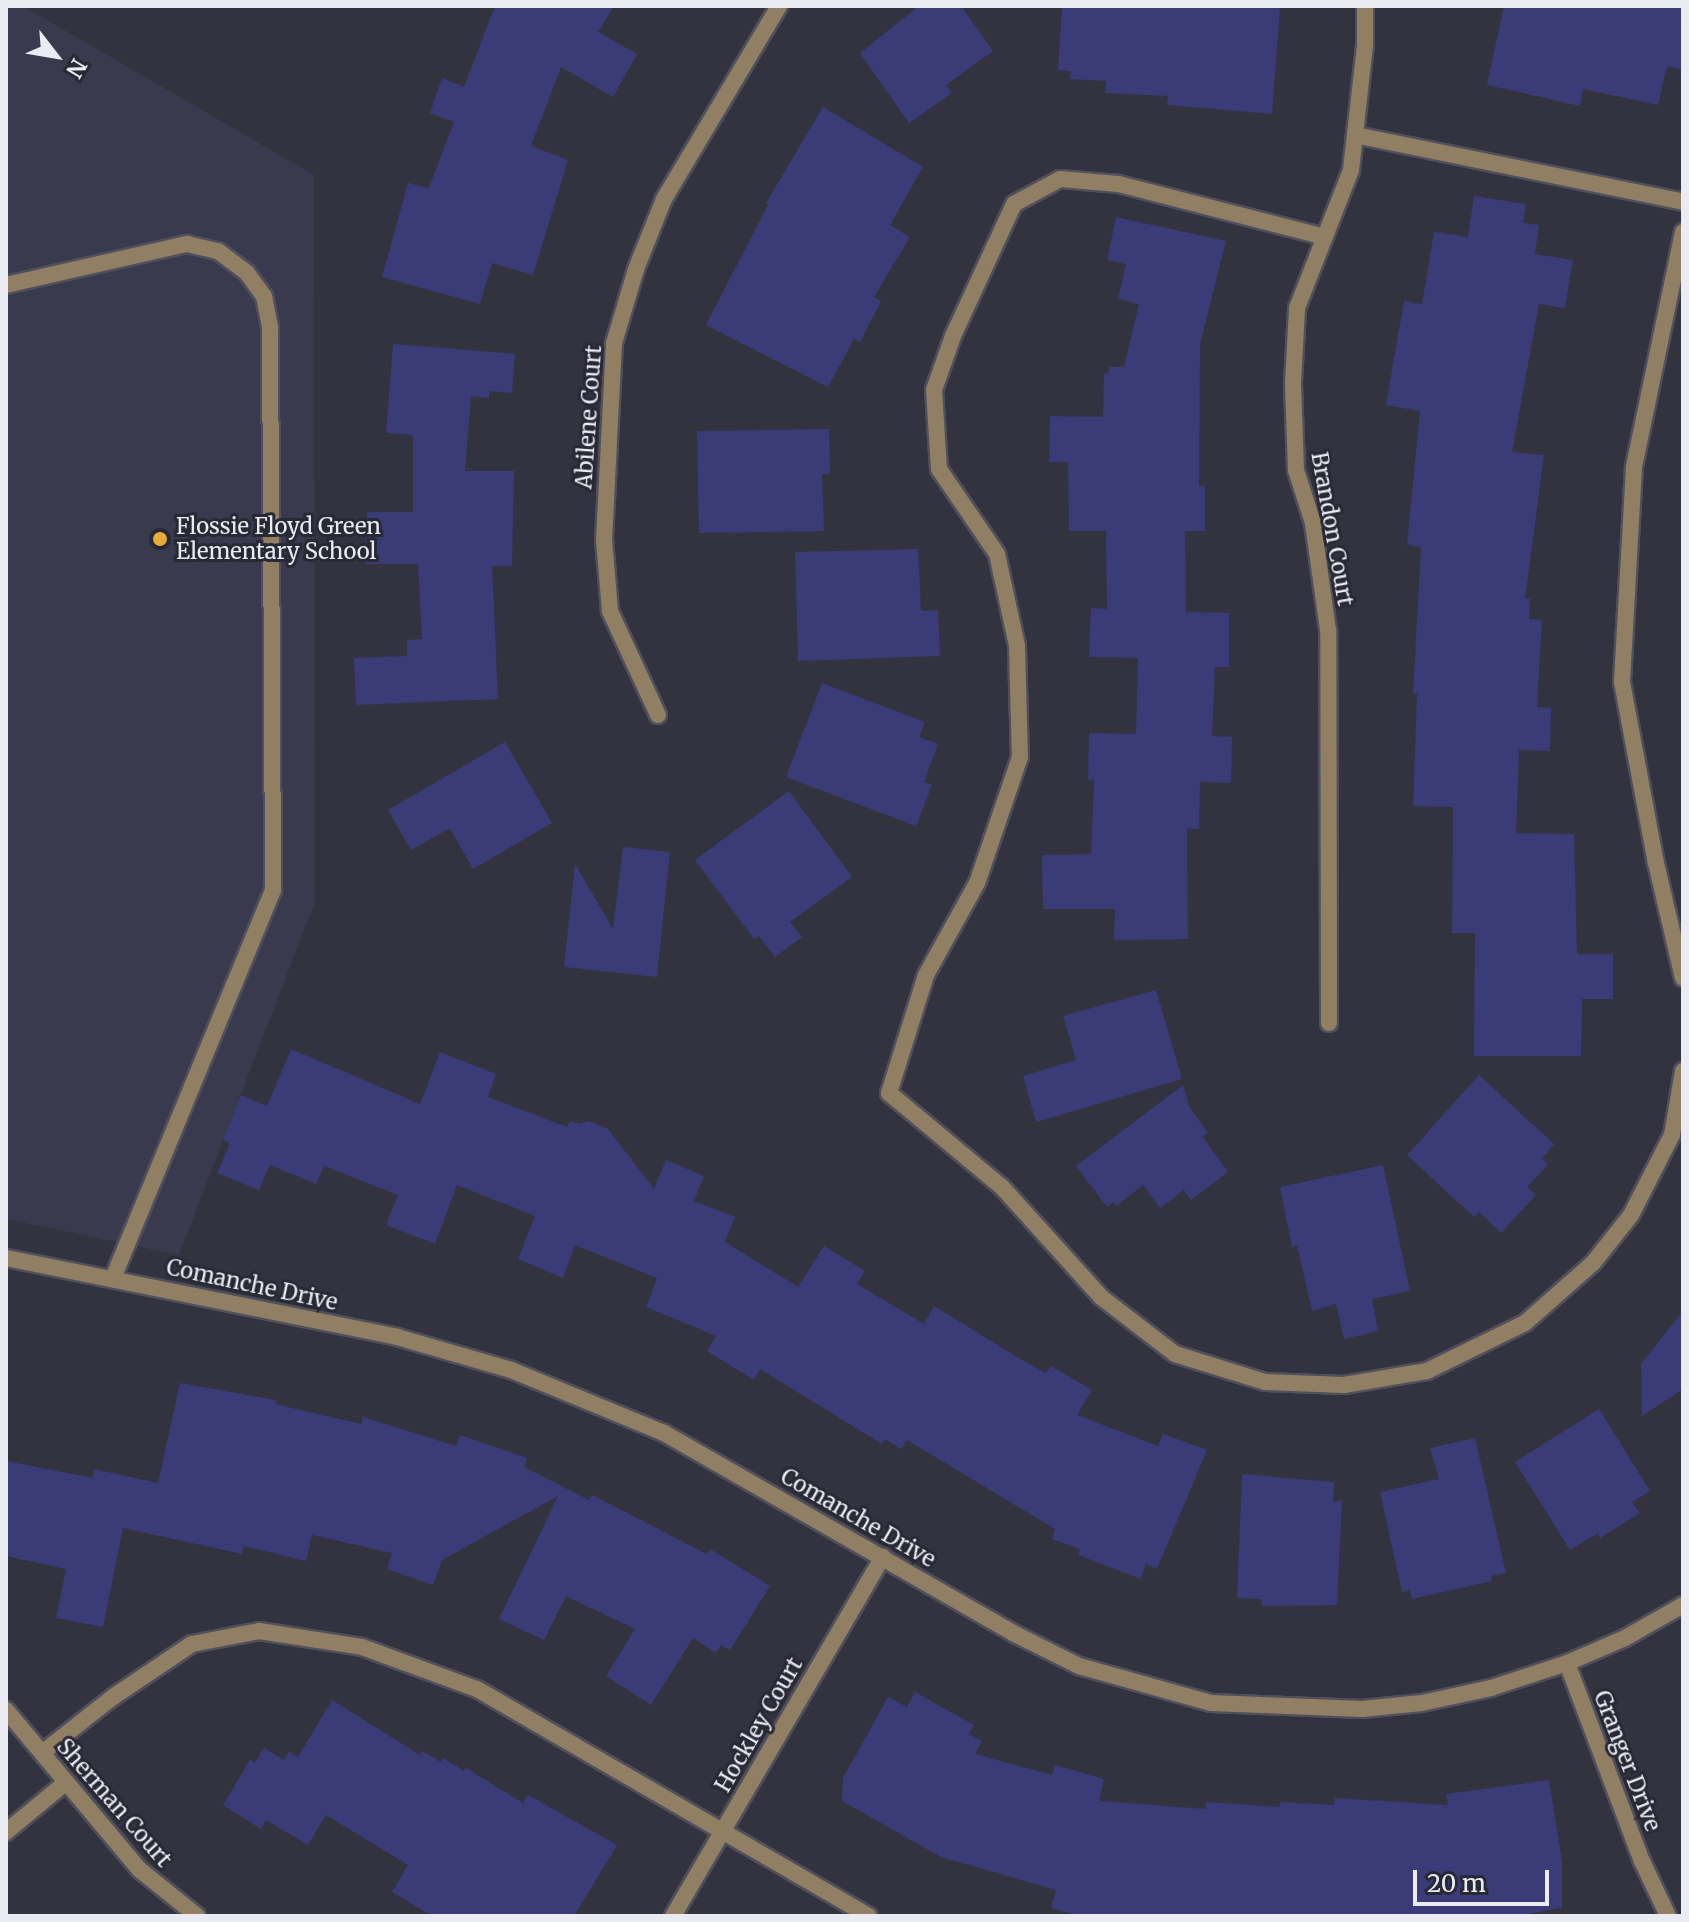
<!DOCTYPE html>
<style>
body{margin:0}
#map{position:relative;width:1689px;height:1922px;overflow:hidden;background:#32333f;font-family:Merriweather,serif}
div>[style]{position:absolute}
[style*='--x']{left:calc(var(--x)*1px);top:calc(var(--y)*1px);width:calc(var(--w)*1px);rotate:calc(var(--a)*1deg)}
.built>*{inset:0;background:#393a4d}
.building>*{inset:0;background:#3b3b78}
.roads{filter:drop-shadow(2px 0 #4f505c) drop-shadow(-2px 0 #4f505c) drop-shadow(0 2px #4f505c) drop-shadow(0 -2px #4f505c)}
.service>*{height:16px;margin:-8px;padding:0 8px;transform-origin:8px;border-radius:8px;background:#907f63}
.minor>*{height:16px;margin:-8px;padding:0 8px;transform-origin:8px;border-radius:8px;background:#907f63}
.tertiary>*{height:16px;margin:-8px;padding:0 8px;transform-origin:8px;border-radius:8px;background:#907f63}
.dots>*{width:22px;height:22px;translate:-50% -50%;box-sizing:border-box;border:4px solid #282935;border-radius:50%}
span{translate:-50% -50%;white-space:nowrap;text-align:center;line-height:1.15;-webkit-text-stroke:6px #282935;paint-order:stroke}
.street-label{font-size:22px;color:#eaebf3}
.poi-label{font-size:22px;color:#eaebf3}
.left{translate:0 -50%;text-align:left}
.frame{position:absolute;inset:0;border:8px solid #eaebf3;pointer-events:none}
.north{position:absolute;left:16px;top:16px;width:80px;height:80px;-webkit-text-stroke:6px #282935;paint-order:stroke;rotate:121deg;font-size:22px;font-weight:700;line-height:32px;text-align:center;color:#eaebf3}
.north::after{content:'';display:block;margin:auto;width:28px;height:36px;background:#eaebf3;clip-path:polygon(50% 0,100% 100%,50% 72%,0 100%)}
.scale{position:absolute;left:1413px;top:1870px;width:136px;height:36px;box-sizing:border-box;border:4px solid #eaebf3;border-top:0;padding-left:10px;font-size:24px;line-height:28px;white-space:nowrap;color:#eaebf3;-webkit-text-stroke:6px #282935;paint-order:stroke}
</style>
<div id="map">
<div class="built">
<div style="clip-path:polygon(6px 6px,23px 6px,314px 175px,315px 902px,179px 1255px,6px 1219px)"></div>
</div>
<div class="building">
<div style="clip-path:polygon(495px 6px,614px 6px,598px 32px,637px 54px,613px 97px,561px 67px,531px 146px,568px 160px,533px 275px,492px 263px,480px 304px,382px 277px,408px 183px,429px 188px,454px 122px,430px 113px,442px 78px,464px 87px)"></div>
<div style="clip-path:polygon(919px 6px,961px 6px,993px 51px,946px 85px,952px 93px,909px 123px,860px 53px)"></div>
<div style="clip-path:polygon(1062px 6px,1280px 6px,1272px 114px,1167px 105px,1168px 96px,1105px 93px,1106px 81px,1070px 79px,1071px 71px,1058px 70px)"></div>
<div style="clip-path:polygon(1504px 6px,1683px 6px,1683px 70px,1667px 66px,1658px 105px,1583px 89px,1580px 106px,1487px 85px)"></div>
<div style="clip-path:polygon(823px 107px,923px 167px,890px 225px,910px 237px,874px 297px,881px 301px,860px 342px,854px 339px,828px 387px,706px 325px,768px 205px,766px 203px)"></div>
<div style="clip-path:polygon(1474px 196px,1526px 204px,1523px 223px,1539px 225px,1535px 254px,1573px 260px,1565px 308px,1539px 304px,1512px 452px,1544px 455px,1525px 599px,1530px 599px,1529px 619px,1542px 620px,1537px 707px,1551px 708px,1550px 751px,1519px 750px,1516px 833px,1574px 834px,1577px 954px,1613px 954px,1613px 999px,1582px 999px,1581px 1056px,1474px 1056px,1475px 933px,1452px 933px,1453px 807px,1413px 806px,1417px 694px,1413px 694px,1421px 547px,1407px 545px,1420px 411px,1386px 405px,1404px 301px,1422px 304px,1434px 232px,1468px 237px)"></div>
<div style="clip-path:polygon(1116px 217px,1226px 241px,1200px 345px,1199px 486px,1205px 486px,1205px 531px,1185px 531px,1186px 612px,1229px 613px,1229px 667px,1215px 667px,1212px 736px,1232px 737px,1231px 783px,1200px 782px,1199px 829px,1187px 828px,1188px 939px,1114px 940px,1115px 909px,1043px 909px,1042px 855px,1091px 854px,1094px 780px,1088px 780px,1089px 733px,1136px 734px,1138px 658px,1089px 657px,1091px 608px,1107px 609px,1106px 531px,1069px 531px,1068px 462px,1049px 462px,1050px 416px,1103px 417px,1104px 374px,1109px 373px,1109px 367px,1124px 367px,1139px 304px,1118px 299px,1126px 264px,1107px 260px)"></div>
<div style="clip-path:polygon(393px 344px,515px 354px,512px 393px,489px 391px,489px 398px,471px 396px,465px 471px,514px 471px,512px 566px,492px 566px,498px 699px,356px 705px,354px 658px,407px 656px,407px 640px,422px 639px,418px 564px,366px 564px,367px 512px,413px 512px,413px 435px,386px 433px)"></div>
<div style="clip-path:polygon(829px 429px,830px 474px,822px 474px,824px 531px,699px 533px,697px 431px)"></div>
<div style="clip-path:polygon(918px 549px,921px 611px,938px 610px,940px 656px,798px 661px,795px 552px)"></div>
<div style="clip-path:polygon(822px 683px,925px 722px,919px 737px,938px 744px,924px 782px,932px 785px,916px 826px,786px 777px)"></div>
<div style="clip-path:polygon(505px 742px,552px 823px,473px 869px,450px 828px,411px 850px,388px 810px)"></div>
<div style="clip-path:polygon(789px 791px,852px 877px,790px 922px,802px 937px,775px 957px,759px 936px,754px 939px,695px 860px)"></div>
<div style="clip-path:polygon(623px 847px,670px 852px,657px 977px,564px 967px,575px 864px,613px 929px)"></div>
<div style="clip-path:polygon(1156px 990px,1182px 1079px,1036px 1122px,1023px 1076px,1076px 1060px,1063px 1016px)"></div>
<div style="clip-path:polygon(291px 1049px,420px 1104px,440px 1052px,496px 1074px,488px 1097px,567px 1127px,570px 1121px,579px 1124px,589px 1121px,608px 1129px,654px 1189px,666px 1160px,704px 1176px,694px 1201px,735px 1217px,725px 1242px,798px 1287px,824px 1246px,865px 1271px,857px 1284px,924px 1324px,934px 1306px,1022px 1360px,1046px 1373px,1051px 1366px,1092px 1390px,1077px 1415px,1158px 1446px,1163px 1434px,1207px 1450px,1157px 1569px,1146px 1564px,1141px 1579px,1078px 1555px,1080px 1549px,1052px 1539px,1055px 1529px,907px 1440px,901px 1449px,885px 1439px,882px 1444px,760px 1369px,754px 1380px,707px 1351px,716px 1336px,646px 1307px,657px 1278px,575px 1245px,563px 1278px,518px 1259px,535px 1216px,457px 1185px,435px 1244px,386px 1225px,398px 1195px,324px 1166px,316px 1184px,270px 1165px,259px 1190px,217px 1173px,230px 1143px,223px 1140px,241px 1095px,267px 1106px)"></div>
<div style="clip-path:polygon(1479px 1075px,1554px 1144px,1542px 1159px,1548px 1164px,1527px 1187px,1536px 1195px,1501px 1233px,1479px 1212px,1474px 1217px,1407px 1155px)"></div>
<div style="clip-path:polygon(1183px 1085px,1190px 1108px,1208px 1133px,1202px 1136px,1228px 1172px,1191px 1200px,1184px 1190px,1160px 1208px,1143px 1185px,1116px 1206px,1114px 1202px,1107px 1207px,1076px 1166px)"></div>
<div style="clip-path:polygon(1383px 1165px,1410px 1291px,1372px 1299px,1378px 1331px,1344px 1339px,1336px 1304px,1312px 1311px,1297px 1245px,1292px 1247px,1280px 1187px)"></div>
<div style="clip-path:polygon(1683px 1311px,1683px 1389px,1642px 1416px,1641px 1364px)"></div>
<div style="clip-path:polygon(180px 1383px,276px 1400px,275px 1404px,361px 1424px,363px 1417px,456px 1446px,460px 1435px,527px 1458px,524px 1467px,589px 1500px,592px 1495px,707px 1554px,710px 1549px,770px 1586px,730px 1650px,721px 1645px,716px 1653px,693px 1638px,651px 1705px,606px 1676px,635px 1629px,566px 1596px,544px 1640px,499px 1619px,558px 1496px,442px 1560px,433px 1585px,387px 1569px,392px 1553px,312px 1535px,306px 1561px,243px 1546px,242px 1554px,123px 1528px,103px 1627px,56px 1618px,66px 1569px,6px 1556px,6px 1461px,93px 1478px,94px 1469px,158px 1483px)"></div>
<div style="clip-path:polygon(1599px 1409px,1650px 1491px,1632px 1502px,1640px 1513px,1600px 1538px,1598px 1533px,1570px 1550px,1515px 1462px)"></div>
<div style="clip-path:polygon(1475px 1438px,1506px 1573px,1491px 1576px,1492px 1581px,1412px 1599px,1410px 1590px,1402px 1592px,1380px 1492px,1439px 1479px,1430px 1448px)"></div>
<div style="clip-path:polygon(1242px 1474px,1334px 1482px,1333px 1502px,1342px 1500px,1337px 1605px,1262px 1606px,1262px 1599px,1237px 1598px)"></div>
<div style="clip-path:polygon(915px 1692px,974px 1725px,969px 1734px,982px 1741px,975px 1754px,1052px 1775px,1055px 1765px,1104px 1779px,1099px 1801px,1206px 1809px,1206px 1802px,1280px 1807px,1280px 1802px,1334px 1805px,1335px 1798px,1448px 1805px,1446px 1794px,1549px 1780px,1562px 1861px,1562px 1908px,1515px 1916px,1080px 1916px,1051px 1908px,1056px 1890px,941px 1857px,842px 1801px,843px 1778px,888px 1697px,907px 1707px)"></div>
<div style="clip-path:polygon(332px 1700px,420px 1755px,422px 1751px,441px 1762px,443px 1758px,464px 1771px,466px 1768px,523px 1803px,528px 1795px,617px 1845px,574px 1916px,432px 1916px,392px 1892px,408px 1865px,326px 1815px,308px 1845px,266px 1820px,261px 1829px,223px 1805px,250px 1760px,255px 1763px,264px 1748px,284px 1760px,289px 1752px,298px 1757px)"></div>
</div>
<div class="roads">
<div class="service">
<div style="--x:1355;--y:135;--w:335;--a:11.5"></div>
<div style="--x:1683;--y:232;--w:240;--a:101.8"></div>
<div style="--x:1634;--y:467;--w:215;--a:93.2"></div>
<div style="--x:1622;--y:682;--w:184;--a:79.4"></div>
<div style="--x:1656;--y:863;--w:118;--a:76.8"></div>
<div style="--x:1325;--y:237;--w:214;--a:-165.6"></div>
<div style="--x:1118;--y:184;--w:58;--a:-175.1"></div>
<div style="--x:1060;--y:179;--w:52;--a:151.5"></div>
<div style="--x:1014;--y:204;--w:145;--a:114.8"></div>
<div style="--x:953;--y:336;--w:57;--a:109.4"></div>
<div style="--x:934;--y:390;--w:79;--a:86.4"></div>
<div style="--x:939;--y:469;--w:103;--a:55.7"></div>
<div style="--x:997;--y:554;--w:94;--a:77.7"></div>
<div style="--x:1017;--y:646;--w:111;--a:88.5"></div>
<div style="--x:1020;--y:757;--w:133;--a:108.8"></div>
<div style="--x:977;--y:883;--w:105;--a:119"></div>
<div style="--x:926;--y:975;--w:124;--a:107.4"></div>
<div style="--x:889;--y:1093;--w:147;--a:39.8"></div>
<div style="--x:1002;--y:1187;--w:148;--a:48"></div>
<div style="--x:1101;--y:1297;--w:93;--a:37.6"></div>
<div style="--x:1175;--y:1354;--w:94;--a:17.3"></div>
<div style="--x:1265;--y:1382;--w:79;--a:2.2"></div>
<div style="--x:1344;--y:1385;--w:84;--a:-9.6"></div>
<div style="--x:1427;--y:1371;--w:109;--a:-26.1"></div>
<div style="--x:1525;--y:1323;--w:91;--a:-41.4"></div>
<div style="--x:1593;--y:1263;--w:61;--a:-51.6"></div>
<div style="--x:1631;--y:1215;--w:90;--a:-62.9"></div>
<div style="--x:1672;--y:1135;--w:65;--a:-80.2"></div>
<div style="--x:6;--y:285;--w:186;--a:-12.8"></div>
<div style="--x:187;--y:244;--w:32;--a:13"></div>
<div style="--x:218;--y:251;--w:36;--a:37"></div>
<div style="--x:247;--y:273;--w:29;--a:54"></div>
<div style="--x:264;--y:296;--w:33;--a:79"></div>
<div style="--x:270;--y:328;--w:562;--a:89.69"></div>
<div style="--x:273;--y:890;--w:421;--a:112.4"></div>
<div style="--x:42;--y:1753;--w:90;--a:-38.3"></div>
<div style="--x:113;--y:1697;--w:95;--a:-33.9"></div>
<div style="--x:192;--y:1644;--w:68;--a:-11"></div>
<div style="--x:259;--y:1631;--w:104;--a:8.8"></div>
<div style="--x:362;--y:1647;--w:122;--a:20.1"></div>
<div style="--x:477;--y:1689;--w:453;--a:30.1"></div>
</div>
<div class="minor">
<div style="--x:658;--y:715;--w:115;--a:-114.8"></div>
<div style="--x:610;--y:611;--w:71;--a:-94.8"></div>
<div style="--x:604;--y:540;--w:197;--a:-87.1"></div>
<div style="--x:614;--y:343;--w:77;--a:-73.4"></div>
<div style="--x:636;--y:269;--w:75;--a:-68.2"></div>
<div style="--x:664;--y:199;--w:225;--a:-59.2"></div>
<div style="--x:1329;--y:1023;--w:393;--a:-90.1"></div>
<div style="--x:1328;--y:630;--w:108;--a:-98"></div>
<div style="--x:1313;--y:523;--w:56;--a:-107.8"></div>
<div style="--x:1296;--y:470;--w:87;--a:-92"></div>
<div style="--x:1293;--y:383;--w:75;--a:-86.9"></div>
<div style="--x:1297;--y:308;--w:148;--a:-68.6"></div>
<div style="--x:1351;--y:170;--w:126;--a:-83.6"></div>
<div style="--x:1365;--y:45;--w:39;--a:-90"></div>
<div style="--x:1567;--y:1663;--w:212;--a:69.3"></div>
<div style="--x:1642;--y:1861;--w:61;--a:64.7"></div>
<div style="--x:6;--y:1710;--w:209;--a:50.1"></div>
<div style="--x:140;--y:1870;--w:73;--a:38.9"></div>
<div style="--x:6;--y:1832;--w:77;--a:-39.7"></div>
<div style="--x:673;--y:1916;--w:416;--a:-59.7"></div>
</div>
<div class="tertiary">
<div style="--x:6;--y:1258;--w:399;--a:11.4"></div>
<div style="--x:397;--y:1337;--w:119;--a:16.1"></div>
<div style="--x:511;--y:1370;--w:165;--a:22.4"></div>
<div style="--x:664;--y:1433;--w:402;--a:29.8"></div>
<div style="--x:1013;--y:1633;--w:74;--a:26.6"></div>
<div style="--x:1079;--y:1666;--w:137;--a:15.7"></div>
<div style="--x:1211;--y:1703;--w:151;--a:2.3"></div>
<div style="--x:1362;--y:1709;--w:60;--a:-5.7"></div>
<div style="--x:1422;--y:1703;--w:71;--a:-12.3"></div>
<div style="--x:1491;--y:1688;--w:80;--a:-18.2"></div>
<div style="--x:1567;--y:1663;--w:63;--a:-23.3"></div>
<div style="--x:1625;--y:1638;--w:67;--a:-29.6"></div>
</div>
</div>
<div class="dots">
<div style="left:160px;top:539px;background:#e7ac36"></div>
</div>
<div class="street-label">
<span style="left:589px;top:417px;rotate:-86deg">Abilene Court</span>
<span style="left:1332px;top:529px;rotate:80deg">Brandon Court</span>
<span style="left:252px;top:1285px;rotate:12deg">Comanche Drive</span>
<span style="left:858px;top:1518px;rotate:30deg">Comanche Drive</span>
<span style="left:759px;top:1725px;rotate:-60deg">Hockley Court</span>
<span style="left:1627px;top:1761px;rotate:69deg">Granger Drive</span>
<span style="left:114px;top:1803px;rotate:49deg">Sherman Court</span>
</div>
<div class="poi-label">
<span class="left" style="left:176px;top:539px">Flossie Floyd Green<br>Elementary School</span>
</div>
<div class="frame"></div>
<div class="north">N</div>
<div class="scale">20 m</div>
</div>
